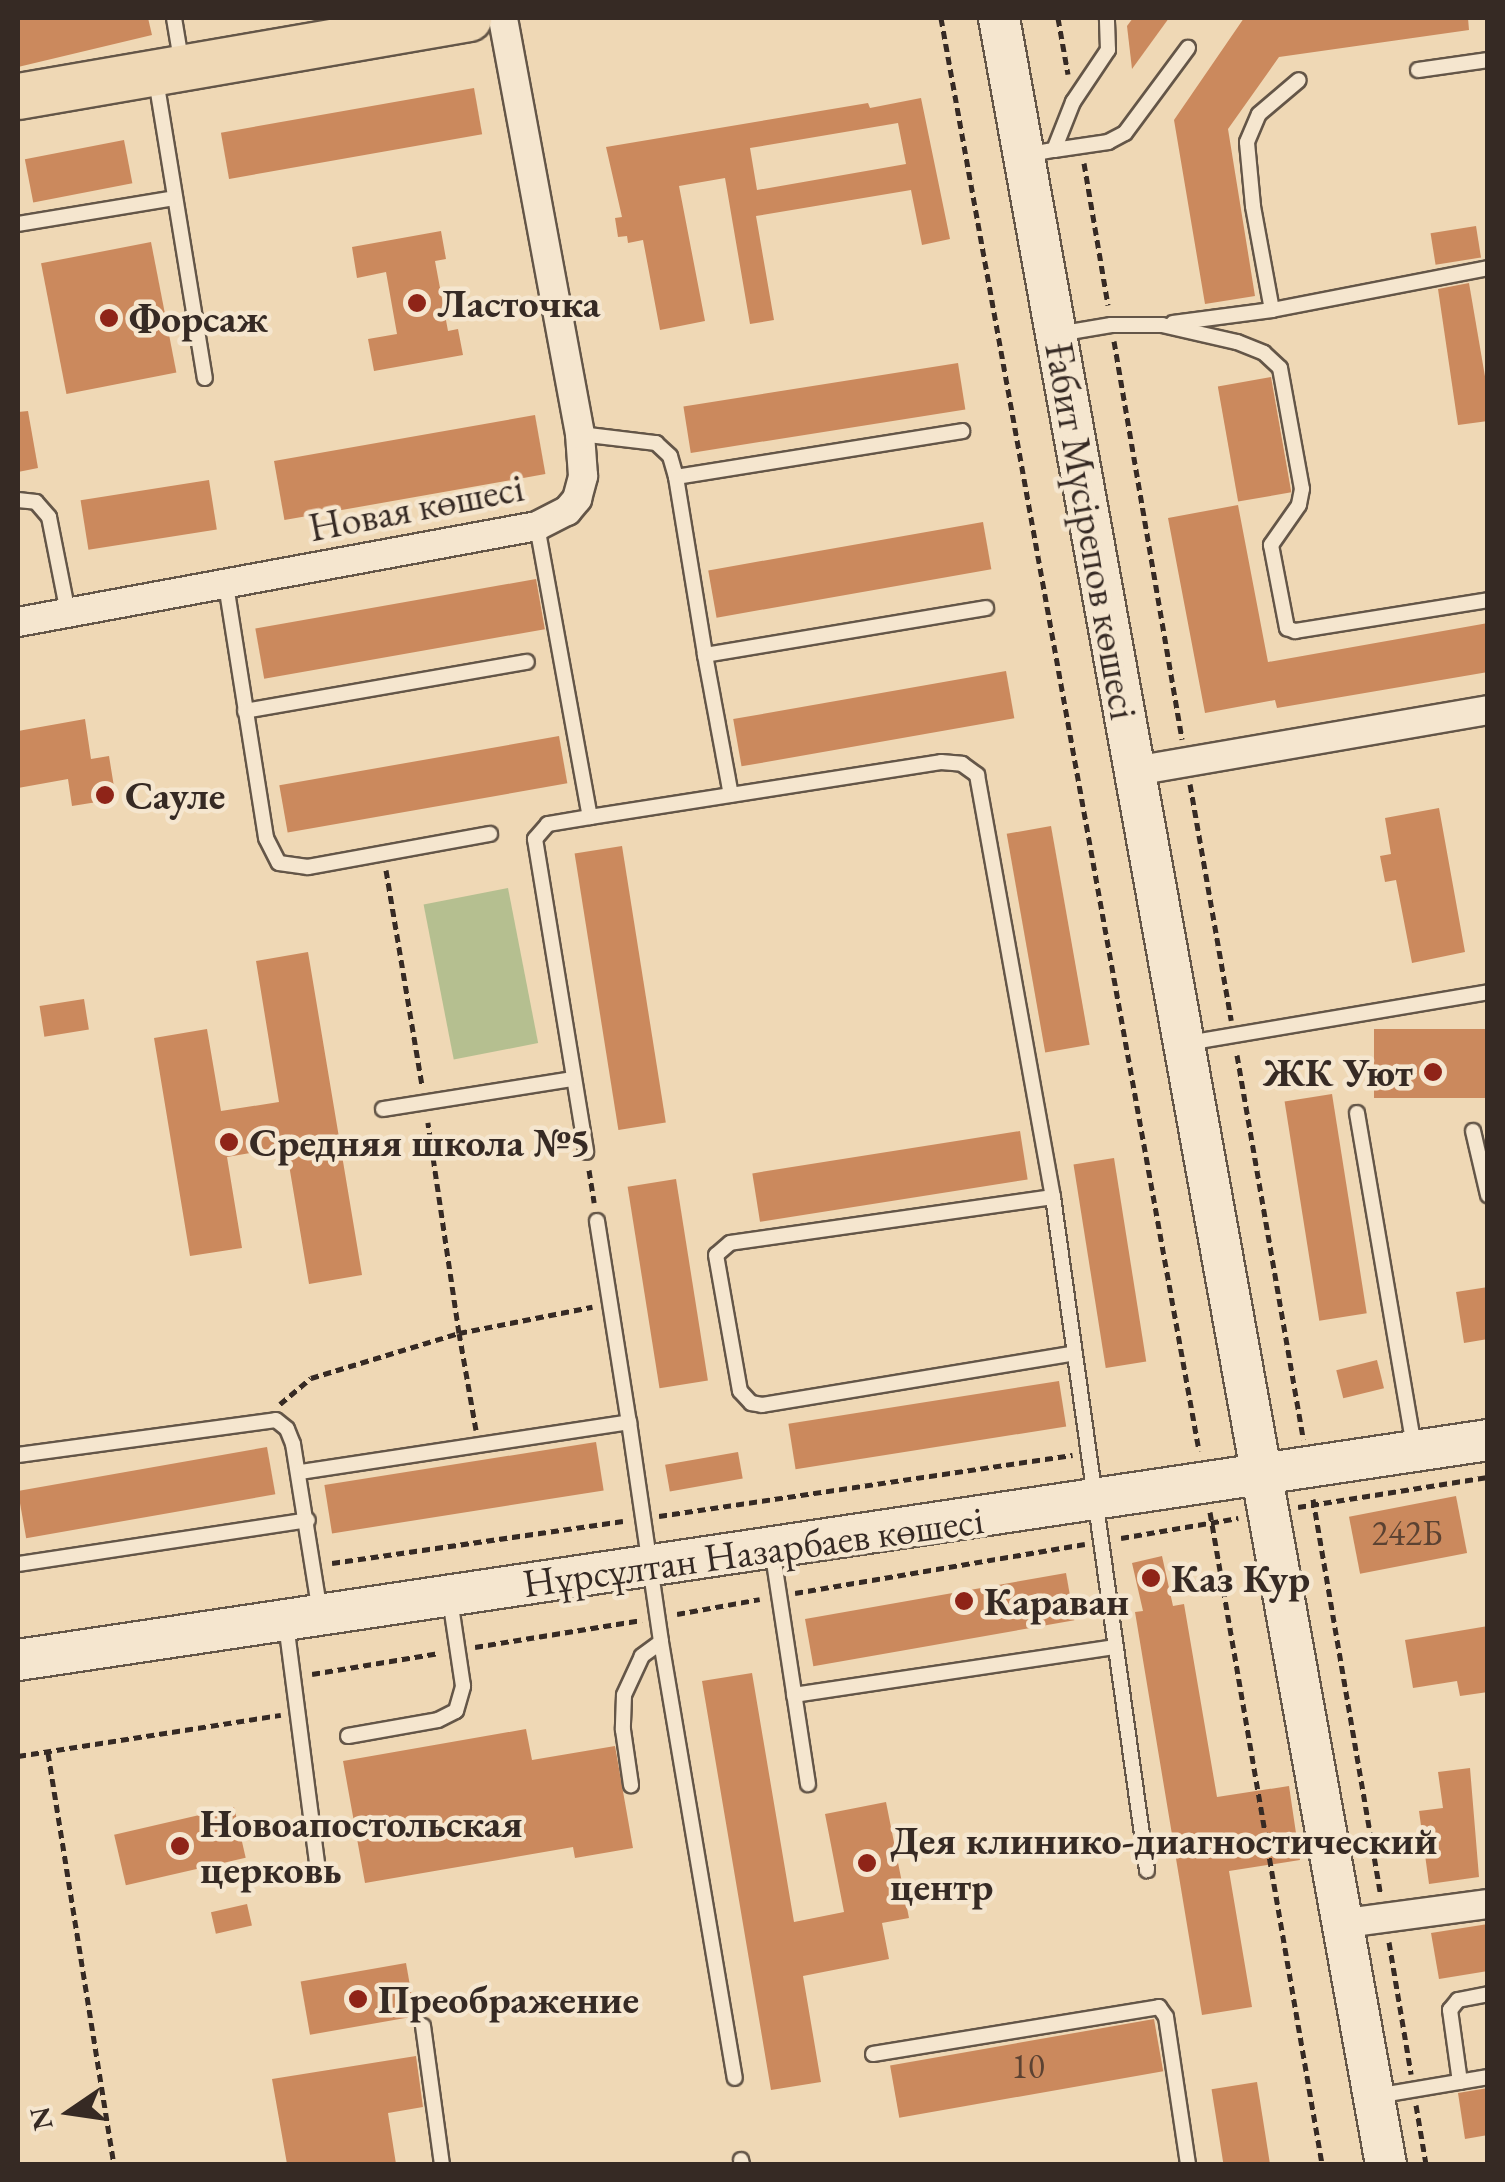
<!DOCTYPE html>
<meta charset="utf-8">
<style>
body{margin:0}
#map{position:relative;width:1505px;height:2182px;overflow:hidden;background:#efd8b5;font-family:"EB Garamond",serif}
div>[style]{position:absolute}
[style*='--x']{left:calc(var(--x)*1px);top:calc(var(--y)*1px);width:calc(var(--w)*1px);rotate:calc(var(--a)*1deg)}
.green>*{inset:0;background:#b5bf90;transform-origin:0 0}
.building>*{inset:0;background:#cb895d;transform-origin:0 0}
.path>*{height:5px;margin-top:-2.5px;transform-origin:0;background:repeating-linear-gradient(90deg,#362a24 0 8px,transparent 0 13px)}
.roads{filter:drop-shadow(2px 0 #645648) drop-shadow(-2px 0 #645648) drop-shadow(0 2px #645648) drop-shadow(0 -2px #645648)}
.service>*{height:14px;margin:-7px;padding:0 7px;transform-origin:7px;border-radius:7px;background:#f5e6cf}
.minor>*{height:28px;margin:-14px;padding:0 14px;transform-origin:14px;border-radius:14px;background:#f5e6cf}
.secondary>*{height:40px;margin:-20px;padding:0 20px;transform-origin:20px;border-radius:20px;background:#f5e6cf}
.primary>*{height:45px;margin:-22.5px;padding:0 22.5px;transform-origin:22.5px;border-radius:22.5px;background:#efd8b5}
.dots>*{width:28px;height:28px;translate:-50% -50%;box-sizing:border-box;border:5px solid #f5e6cf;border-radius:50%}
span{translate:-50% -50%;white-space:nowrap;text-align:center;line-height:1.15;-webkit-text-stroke:9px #f5e6cf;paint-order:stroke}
.number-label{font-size:35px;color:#5b4232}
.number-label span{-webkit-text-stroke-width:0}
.poi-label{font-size:40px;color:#362a24;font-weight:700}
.left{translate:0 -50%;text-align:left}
.right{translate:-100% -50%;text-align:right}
.street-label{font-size:40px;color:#362a24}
.frame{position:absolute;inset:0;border:20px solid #362a24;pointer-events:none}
.north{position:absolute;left:20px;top:2062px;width:100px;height:100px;-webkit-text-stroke:8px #f5e6cf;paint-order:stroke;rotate:257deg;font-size:28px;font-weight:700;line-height:40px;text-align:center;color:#362a24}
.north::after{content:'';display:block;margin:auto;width:35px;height:45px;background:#362a24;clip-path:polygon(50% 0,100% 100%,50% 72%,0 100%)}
</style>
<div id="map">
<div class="green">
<div style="left:508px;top:888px;width:158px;height:86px;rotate:79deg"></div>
</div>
<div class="building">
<div style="clip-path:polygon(18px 18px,148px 18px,152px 35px,18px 67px)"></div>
<div style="clip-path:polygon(1133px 18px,1169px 18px,1132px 69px,1127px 26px)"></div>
<div style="clip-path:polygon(1244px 18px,1468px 18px,1469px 30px,1279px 57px,1228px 129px,1255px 296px,1205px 304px,1174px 120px)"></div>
<div style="left:474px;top:88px;width:47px;height:257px;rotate:80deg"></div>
<div style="clip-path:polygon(evenodd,921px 98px,950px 239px,922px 245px,911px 190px,756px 216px,774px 320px,750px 324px,725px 178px,679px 186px,705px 321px,660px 330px,643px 240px,628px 243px,627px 236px,618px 237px,615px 218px,622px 217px,606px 147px,868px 103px,870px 108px,921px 98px,898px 123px,906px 164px,757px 190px,750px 148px,898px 123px)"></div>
<div style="left:124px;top:140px;width:44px;height:101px;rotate:79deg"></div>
<div style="left:1476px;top:226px;width:32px;height:46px;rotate:81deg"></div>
<div style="clip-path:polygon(441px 231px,446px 259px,435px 261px,448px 331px,458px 329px,463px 355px,374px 371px,368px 339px,397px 334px,386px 272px,357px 278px,352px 247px)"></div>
<div style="left:151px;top:242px;width:133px;height:112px;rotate:79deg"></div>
<div style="clip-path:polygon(1469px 283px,1488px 394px,1488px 421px,1458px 425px,1438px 289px)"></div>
<div style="left:958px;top:363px;width:47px;height:278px;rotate:81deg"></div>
<div style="left:1271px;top:377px;width:117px;height:54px;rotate:80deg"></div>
<div style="clip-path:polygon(28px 411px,38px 468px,18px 472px,18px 412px)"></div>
<div style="left:535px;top:415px;width:60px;height:265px;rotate:80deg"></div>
<div style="left:209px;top:480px;width:50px;height:130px;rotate:81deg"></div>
<div style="clip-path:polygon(1238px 505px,1268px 662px,1488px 623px,1488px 672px,1277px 708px,1275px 700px,1205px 713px,1168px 518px)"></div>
<div style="left:983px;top:522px;width:48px;height:279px;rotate:80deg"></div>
<div style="left:536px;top:579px;width:51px;height:285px;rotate:80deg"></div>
<div style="left:1006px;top:671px;width:48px;height:277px;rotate:80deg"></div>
<div style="clip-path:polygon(85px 719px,91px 759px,109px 756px,116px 799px,72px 806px,68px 779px,18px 788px,18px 731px)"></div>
<div style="left:559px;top:736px;width:48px;height:284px;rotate:80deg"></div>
<div style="clip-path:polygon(1439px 808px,1465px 952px,1412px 963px,1396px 880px,1385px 882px,1380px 856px,1391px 854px,1385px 818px)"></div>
<div style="left:1051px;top:826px;width:222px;height:45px;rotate:80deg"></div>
<div style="left:622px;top:846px;width:280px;height:48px;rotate:81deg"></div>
<div style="clip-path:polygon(308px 952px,362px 1275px,309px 1284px,286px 1147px,227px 1157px,242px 1248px,190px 1256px,154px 1038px,207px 1029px,221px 1111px,279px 1102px,256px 961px)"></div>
<div style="left:84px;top:999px;width:31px;height:45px;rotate:81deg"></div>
<div style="left:1488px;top:1029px;width:69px;height:114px;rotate:90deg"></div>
<div style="left:1332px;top:1094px;width:222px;height:48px;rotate:81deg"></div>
<div style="left:1020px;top:1131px;width:49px;height:271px;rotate:81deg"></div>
<div style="left:1114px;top:1158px;width:206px;height:41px;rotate:81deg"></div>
<div style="left:676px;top:1179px;width:204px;height:49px;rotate:81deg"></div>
<div style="clip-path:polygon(1488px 1287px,1488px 1339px,1464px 1343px,1456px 1292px)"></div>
<div style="left:1377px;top:1360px;width:29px;height:42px;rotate:76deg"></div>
<div style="left:1059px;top:1381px;width:46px;height:274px;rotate:81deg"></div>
<div style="left:596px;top:1442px;width:49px;height:275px;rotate:81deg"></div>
<div style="left:267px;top:1447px;width:48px;height:253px;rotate:80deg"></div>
<div style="left:738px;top:1452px;width:27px;height:74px;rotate:80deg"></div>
<div style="left:1456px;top:1496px;width:58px;height:109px;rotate:79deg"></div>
<div style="clip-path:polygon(1162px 1556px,1173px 1606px,1184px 1604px,1217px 1797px,1289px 1786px,1300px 1860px,1229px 1871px,1252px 2007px,1202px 2015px,1135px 1612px,1143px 1611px,1132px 1563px)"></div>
<div style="left:1066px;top:1573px;width:48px;height:265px;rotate:80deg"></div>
<div style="clip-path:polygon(1488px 1626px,1488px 1692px,1460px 1696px,1457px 1681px,1413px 1688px,1405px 1640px)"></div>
<div style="clip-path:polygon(752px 1673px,794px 1922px,844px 1912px,825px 1814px,886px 1802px,909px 1918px,882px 1923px,889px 1959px,803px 1976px,821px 2082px,771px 2090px,702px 1681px)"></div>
<div style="clip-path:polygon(526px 1729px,532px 1760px,615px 1746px,633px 1848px,575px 1858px,573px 1847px,365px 1883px,343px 1761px)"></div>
<div style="clip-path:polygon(1470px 1768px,1479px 1877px,1429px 1884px,1419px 1811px,1443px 1808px,1438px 1772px)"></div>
<div style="left:234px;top:1807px;width:52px;height:123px;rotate:77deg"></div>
<div style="left:247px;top:1904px;width:22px;height:37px;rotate:77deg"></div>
<div style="clip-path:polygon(1488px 1924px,1488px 1971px,1439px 1979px,1431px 1933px)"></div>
<div style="left:406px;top:1963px;width:54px;height:107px;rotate:80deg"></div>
<div style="left:1154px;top:2019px;width:53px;height:268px;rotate:80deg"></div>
<div style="clip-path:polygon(416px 2056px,423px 2107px,388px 2113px,396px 2164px,287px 2164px,272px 2079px)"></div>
<div style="left:1257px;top:2082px;width:83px;height:46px;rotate:81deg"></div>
<div style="clip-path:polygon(1488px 2088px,1488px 2135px,1465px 2139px,1458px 2093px)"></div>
</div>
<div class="path">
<div style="--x:941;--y:18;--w:1456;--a:79.79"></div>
<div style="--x:1058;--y:18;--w:57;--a:79.9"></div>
<div style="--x:1084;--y:163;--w:144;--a:80.4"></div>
<div style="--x:1114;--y:341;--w:404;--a:80.3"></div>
<div style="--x:1190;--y:784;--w:240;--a:80.1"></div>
<div style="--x:386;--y:870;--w:219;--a:80.5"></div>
<div style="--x:1237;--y:1055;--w:390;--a:80.2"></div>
<div style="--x:589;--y:1170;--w:33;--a:81"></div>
<div style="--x:280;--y:1404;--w:40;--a:-40"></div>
<div style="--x:311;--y:1378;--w:155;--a:-16.9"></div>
<div style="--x:459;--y:1333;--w:213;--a:-98.4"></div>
<div style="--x:476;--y:1430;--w:98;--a:-99.9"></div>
<div style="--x:459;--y:1333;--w:136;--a:-11.1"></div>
<div style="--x:1313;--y:1499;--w:399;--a:80.3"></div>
<div style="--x:1298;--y:1507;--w:192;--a:-9"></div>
<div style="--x:1210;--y:1512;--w:662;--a:80.25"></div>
<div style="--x:659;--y:1516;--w:418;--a:-8.4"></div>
<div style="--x:1121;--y:1538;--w:119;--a:-9.7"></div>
<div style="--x:332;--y:1563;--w:294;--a:-8.2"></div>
<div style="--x:795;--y:1593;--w:294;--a:-9.6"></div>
<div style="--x:677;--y:1614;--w:84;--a:-10.2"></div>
<div style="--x:475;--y:1647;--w:169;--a:-9.2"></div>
<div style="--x:312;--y:1674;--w:129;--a:-9.4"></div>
<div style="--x:48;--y:1753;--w:416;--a:80.9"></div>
<div style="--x:18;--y:1756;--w:266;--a:-8.9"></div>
<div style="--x:1389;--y:1942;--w:134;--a:80.5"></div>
<div style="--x:1416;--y:2105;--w:60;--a:80.4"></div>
</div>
<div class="roads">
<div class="service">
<div style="--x:174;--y:18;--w:43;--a:80.5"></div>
<div style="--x:1418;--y:70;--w:71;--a:-8.1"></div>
<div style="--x:156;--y:80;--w:302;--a:80.7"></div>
<div style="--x:1054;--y:150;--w:55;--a:-8.4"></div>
<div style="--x:1108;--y:142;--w:19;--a:-28"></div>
<div style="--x:1125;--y:133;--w:106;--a:-53.5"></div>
<div style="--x:1025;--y:155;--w:29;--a:-10"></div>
<div style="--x:1054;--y:150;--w:52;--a:-68.4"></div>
<div style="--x:1073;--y:102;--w:63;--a:-56.1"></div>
<div style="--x:1108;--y:50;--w:32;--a:-92"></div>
<div style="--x:18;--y:224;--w:159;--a:-9.4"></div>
<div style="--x:1272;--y:310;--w:106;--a:-100.4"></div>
<div style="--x:1253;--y:206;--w:64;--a:-95.4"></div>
<div style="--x:1247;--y:142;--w:30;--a:-67"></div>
<div style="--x:1259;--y:114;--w:52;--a:-40.4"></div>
<div style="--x:1173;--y:323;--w:100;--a:-7.5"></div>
<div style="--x:1272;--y:310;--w:220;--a:-11"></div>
<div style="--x:1058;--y:334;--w:54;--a:-9.6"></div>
<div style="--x:1111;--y:325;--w:51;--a:0"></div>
<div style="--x:1162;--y:325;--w:77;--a:12.8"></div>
<div style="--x:1237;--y:342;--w:29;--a:22"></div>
<div style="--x:1264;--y:353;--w:22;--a:43"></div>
<div style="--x:1280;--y:368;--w:123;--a:79.7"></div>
<div style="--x:1302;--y:489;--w:16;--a:101"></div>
<div style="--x:1299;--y:505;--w:49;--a:125"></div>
<div style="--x:1271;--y:545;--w:85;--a:79.1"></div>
<div style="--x:1287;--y:628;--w:9;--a:21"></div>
<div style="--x:1295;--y:631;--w:195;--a:-9.1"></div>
<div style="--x:580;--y:434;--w:77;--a:6.8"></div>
<div style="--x:656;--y:443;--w:19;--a:43"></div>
<div style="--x:670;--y:456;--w:22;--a:74"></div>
<div style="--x:676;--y:477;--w:290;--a:-9.1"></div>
<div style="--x:676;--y:477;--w:180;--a:80.7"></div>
<div style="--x:705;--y:655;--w:285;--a:-9.5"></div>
<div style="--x:18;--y:500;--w:18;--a:6"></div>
<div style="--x:36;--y:502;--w:20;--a:49"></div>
<div style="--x:49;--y:517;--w:98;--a:78.8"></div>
<div style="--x:537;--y:526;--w:296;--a:79.7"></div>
<div style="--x:590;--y:817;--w:43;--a:170.5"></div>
<div style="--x:548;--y:824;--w:20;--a:131"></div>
<div style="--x:535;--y:839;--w:317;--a:80.7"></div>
<div style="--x:226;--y:585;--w:256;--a:81"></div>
<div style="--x:266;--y:838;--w:28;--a:63"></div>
<div style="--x:279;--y:863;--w:29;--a:8"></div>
<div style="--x:308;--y:867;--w:185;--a:-10.3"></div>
<div style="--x:705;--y:655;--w:142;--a:79.5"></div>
<div style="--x:245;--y:711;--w:286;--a:-9.9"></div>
<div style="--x:590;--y:817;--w:355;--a:-8.9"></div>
<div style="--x:941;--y:762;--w:21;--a:5"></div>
<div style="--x:962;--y:764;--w:19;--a:36"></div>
<div style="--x:977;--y:775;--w:429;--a:79.8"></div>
<div style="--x:1053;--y:1197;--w:680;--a:82.05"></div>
<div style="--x:1188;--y:1043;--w:304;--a:-9.6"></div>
<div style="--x:383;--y:1109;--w:192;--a:-9"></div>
<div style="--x:1357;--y:1113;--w:338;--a:80.3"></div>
<div style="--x:1473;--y:1131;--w:66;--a:76.8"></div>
<div style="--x:1053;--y:1197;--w:326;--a:171.9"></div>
<div style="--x:730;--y:1243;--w:18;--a:139"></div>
<div style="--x:716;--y:1255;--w:138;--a:80"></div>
<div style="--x:740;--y:1391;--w:16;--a:47"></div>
<div style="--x:751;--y:1403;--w:11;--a:10"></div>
<div style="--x:762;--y:1405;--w:317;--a:-9.4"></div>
<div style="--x:597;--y:1221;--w:204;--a:81"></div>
<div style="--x:18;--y:1455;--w:260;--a:-7.7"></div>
<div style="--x:276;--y:1420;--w:14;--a:39"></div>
<div style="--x:287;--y:1429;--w:16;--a:68"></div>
<div style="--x:293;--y:1444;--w:170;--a:80.9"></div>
<div style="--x:300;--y:1472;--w:333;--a:-8.6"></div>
<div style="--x:629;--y:1422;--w:222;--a:81.7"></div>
<div style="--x:661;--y:1642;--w:24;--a:144"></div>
<div style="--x:642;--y:1656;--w:43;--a:114.8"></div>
<div style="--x:624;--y:1695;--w:35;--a:92"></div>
<div style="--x:623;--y:1730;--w:56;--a:81.7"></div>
<div style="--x:772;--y:1549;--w:238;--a:81.3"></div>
<div style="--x:18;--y:1564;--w:293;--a:-8.6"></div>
<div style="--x:286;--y:1624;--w:255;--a:82.6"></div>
<div style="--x:661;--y:1642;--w:442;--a:80.4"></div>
<div style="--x:794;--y:1695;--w:325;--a:-8.5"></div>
<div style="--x:348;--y:1736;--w:91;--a:-10.1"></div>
<div style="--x:438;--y:1720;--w:20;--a:-27"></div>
<div style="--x:456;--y:1711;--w:26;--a:-74"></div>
<div style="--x:463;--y:1686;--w:88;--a:-98.5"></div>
<div style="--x:423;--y:2026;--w:139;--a:82.2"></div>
<div style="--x:873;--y:2054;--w:290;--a:-9.3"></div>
<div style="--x:1159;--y:2007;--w:12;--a:55"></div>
<div style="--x:1166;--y:2017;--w:149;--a:81.5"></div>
<div style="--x:1460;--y:2082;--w:73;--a:-97.9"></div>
<div style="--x:1450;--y:2010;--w:13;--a:-51"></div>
<div style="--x:1458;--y:2000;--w:31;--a:-11"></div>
<div style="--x:1376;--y:2096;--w:114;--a:-9.6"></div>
<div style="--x:741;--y:2160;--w:4;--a:76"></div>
</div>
<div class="minor">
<div style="--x:18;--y:622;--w:528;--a:-10.48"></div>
<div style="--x:537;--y:526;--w:34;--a:-27"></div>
<div style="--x:567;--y:511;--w:16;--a:-50"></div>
<div style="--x:577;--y:499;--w:24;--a:-75"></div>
<div style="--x:583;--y:476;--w:42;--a:-94.1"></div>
<div style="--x:580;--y:434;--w:423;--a:-100.5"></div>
<div style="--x:1135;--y:771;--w:358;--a:-9.8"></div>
<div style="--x:1346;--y:1923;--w:143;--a:-7.6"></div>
</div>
<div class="secondary">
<div style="--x:999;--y:18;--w:2181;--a:79.78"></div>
<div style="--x:18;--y:1660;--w:1486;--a:-8.51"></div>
</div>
<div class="primary">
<div style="--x:18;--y:96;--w:457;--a:-9.8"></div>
</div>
</div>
<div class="dots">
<div style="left:417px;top:303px;background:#8f2418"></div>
<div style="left:109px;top:318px;background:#8f2418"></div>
<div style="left:105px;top:795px;background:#8f2418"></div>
<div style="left:1433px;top:1072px;background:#8f2418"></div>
<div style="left:229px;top:1142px;background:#8f2418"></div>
<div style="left:1151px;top:1578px;background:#8f2418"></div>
<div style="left:964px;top:1601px;background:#8f2418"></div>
<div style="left:180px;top:1846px;background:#8f2418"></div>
<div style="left:867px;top:1863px;background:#8f2418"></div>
<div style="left:358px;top:1999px;background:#8f2418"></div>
</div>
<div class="number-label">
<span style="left:1407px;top:1533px">242Б</span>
<span style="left:1028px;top:2066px">10</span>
</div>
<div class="poi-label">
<span class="left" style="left:437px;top:303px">Ласточка</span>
<span class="left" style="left:129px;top:318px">Форсаж</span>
<span class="left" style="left:125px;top:795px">Сауле</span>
<span class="right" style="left:1413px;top:1072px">ЖК Уют</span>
<span class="left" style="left:249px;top:1142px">Средняя школа №5</span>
<span class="left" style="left:1171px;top:1578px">Каз Кур</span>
<span class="left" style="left:984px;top:1601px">Караван</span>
<span class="left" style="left:200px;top:1846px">Новоапостольская<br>церковь</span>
<span class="left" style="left:890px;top:1863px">Дея клинико-диагностический<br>центр</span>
<span class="left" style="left:378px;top:1999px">Преображение</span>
</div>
<div class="street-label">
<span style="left:416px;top:507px;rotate:-11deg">Новая көшесі</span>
<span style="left:1092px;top:531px;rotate:80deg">Ғабит Мүсірепов көшесі</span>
<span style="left:753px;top:1551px;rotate:-8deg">Нұрсұлтан Назарбаев көшесі</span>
</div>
<div class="frame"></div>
<div class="north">N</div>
</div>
